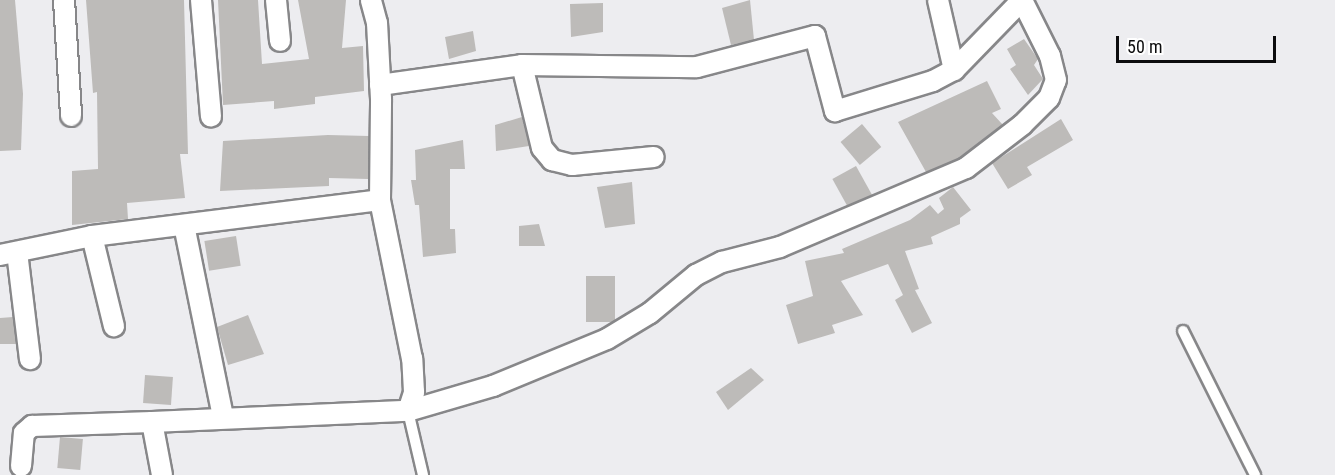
<!DOCTYPE html>
<style>
body{margin:0}
#map{position:relative;width:1335px;height:475px;overflow:hidden;background:#ededf0;font-family:"Roboto Condensed",sans-serif}
div>[style]{position:absolute}
[style*='--x']{left:calc(var(--x)*1px);top:calc(var(--y)*1px);width:calc(var(--w)*1px);rotate:calc(var(--a)*1deg)}
.building>*{inset:0;background:#bdbbb9;transform-origin:0 0}
.roads{filter:drop-shadow(2px 0 #878789) drop-shadow(-2px 0 #878789) drop-shadow(0 2px #878789) drop-shadow(0 -2px #878789)}
.lane>*{height:10px;margin:-5px;padding:0 5px;transform-origin:5px;border-radius:5px;background:#fff}
.street>*{height:20px;margin:-10px;padding:0 10px;transform-origin:10px;border-radius:10px;background:#fff}
span{translate:-50% -50%;white-space:nowrap;text-align:center;line-height:1.15;-webkit-text-stroke:6px #fff;paint-order:stroke}
.scale{position:absolute;left:1116px;top:36px;width:160px;height:27px;box-sizing:border-box;border:3px solid #0c0c0d;border-top:0;padding-left:8px;font-size:18px;line-height:21px;white-space:nowrap;color:#0c0c0d;-webkit-text-stroke:4px #fff;paint-order:stroke}
</style>
<div id="map">
<div class="building">
<div style="clip-path:polygon(0 0,15px 0,23px 94px,21px 150px,0 151px)"></div>
<div style="clip-path:polygon(86px 0,184px 0,188px 154px,180px 154px,185px 198px,127px 203px,128px 219px,72px 225px,72px 171px,98px 169px,97px 92px,93px 93px)"></div>
<div style="clip-path:polygon(218px 0,258px 0,262px 64px,309px 59px,298px 0,346px 0,342px 48px,363px 46px,364px 91px,315px 97px,315px 104px,274px 109px,274px 101px,223px 105px)"></div>
<div style="clip-path:polygon(750px 0,754px 40px,731px 45px,722px 8px)"></div>
<div style="clip-path:polygon(603px 3px,603px 32px,571px 37px,570px 4px)"></div>
<div style="clip-path:polygon(473px 31px,476px 51px,449px 59px,445px 37px)"></div>
<div style="clip-path:polygon(1024px 39px,1038px 59px,1034px 65px,1043px 79px,1028px 95px,1010px 69px,1016px 65px,1007px 49px)"></div>
<div style="clip-path:polygon(987px 81px,1001px 109px,992px 113px,1003px 125px,960px 158px,926px 172px,898px 122px)"></div>
<div style="clip-path:polygon(522px 117px,529px 146px,496px 151px,495px 125px)"></div>
<div style="clip-path:polygon(1061px 119px,1073px 140px,1027px 167px,1032px 175px,1008px 189px,992px 163px)"></div>
<div style="left:862px;top:124px;width:30px;height:28px;rotate:50deg"></div>
<div style="clip-path:polygon(328px 135px,369px 136px,368px 179px,329px 178px,329px 186px,220px 191px,223px 141px)"></div>
<div style="clip-path:polygon(463px 140px,465px 169px,450px 169px,450px 229px,455px 229px,456px 253px,423px 257px,419px 205px,415px 205px,411px 180px,416px 180px,415px 150px)"></div>
<div style="left:856px;top:166px;width:33px;height:27px;rotate:61deg"></div>
<div style="clip-path:polygon(632px 182px,635px 224px,605px 228px,597px 187px)"></div>
<div style="clip-path:polygon(953px 187px,971px 210px,960px 218px,960px 224px,931px 237px,933px 244px,905px 251px,919px 289px,915px 290px,932px 323px,912px 333px,895px 300px,903px 295px,888px 264px,841px 281px,863px 315px,832px 325px,835px 333px,798px 344px,786px 305px,813px 296px,805px 261px,844px 253px,842px 249px,910px 220px,930px 205px,938px 214px,944px 209px,939px 198px)"></div>
<div style="clip-path:polygon(539px 224px,545px 246px,519px 246px,519px 226px)"></div>
<div style="left:236px;top:236px;width:30px;height:32px;rotate:81deg"></div>
<div style="left:586px;top:276px;width:29px;height:46px"></div>
<div style="clip-path:polygon(248px 315px,264px 354px,228px 365px,217px 327px)"></div>
<div style="clip-path:polygon(13px 317px,16px 344px,0 344px,0 318px)"></div>
<div style="clip-path:polygon(751px 368px,764px 380px,728px 410px,716px 392px)"></div>
<div style="left:145px;top:375px;width:28px;height:28px;rotate:4deg"></div>
<div style="left:60px;top:437px;width:23px;height:31px;rotate:5deg"></div>
</div>
<div class="roads">
<div class="lane">
<div style="--x:1183;--y:331;--w:161;--a:63.4"></div>
<div style="--x:408;--y:411;--w:66;--a:76.8"></div>
</div>
<div class="street">
<div style="--x:64;--y:0;--w:116;--a:86.5"></div>
<div style="--x:201;--y:0;--w:117;--a:85.1"></div>
<div style="--x:276;--y:0;--w:41;--a:84.4"></div>
<div style="--x:938;--y:0;--w:72;--a:77.1"></div>
<div style="--x:522;--y:65;--w:85;--a:76.5"></div>
<div style="--x:542;--y:148;--w:16;--a:50"></div>
<div style="--x:552;--y:160;--w:21;--a:14"></div>
<div style="--x:572;--y:165;--w:82;--a:-5.6"></div>
<div style="--x:380;--y:85;--w:143;--a:-8"></div>
<div style="--x:522;--y:65;--w:175;--a:0.7"></div>
<div style="--x:697;--y:67;--w:122;--a:-14.7"></div>
<div style="--x:815;--y:36;--w:78;--a:75.1"></div>
<div style="--x:835;--y:111;--w:102;--a:-17"></div>
<div style="--x:933;--y:81;--w:24;--a:-28"></div>
<div style="--x:954;--y:70;--w:98;--a:-45.8"></div>
<div style="--x:184;--y:225;--w:196;--a:78.5"></div>
<div style="--x:92;--y:236;--w:93;--a:76.3"></div>
<div style="--x:17;--y:252;--w:108;--a:83.1"></div>
<div style="--x:0;--y:255;--w:94;--a:-11.7"></div>
<div style="--x:92;--y:236;--w:290;--a:-7.1"></div>
<div style="--x:408;--y:411;--w:89;--a:-16.4"></div>
<div style="--x:493;--y:386;--w:123;--a:-22.4"></div>
<div style="--x:607;--y:339;--w:50;--a:-31.2"></div>
<div style="--x:650;--y:313;--w:60;--a:-39.6"></div>
<div style="--x:696;--y:275;--w:29;--a:-27"></div>
<div style="--x:722;--y:262;--w:60;--a:-14.5"></div>
<div style="--x:780;--y:247;--w:202;--a:-23"></div>
<div style="--x:966;--y:168;--w:71;--a:-37.5"></div>
<div style="--x:1022;--y:125;--w:38;--a:-45"></div>
<div style="--x:1049;--y:98;--w:19;--a:-69"></div>
<div style="--x:1056;--y:80;--w:25;--a:-104"></div>
<div style="--x:1050;--y:56;--w:63;--a:-116.6"></div>
<div style="--x:21;--y:466;--w:33;--a:-85"></div>
<div style="--x:24;--y:433;--w:11;--a:-41"></div>
<div style="--x:32;--y:426;--w:120;--a:-1.9"></div>
<div style="--x:162;--y:475;--w:54;--a:-100.7"></div>
<div style="--x:152;--y:422;--w:256;--a:-2.5"></div>
<div style="--x:408;--y:411;--w:20;--a:-72"></div>
<div style="--x:414;--y:392;--w:33;--a:-93"></div>
<div style="--x:412;--y:359;--w:162;--a:-101.4"></div>
<div style="--x:380;--y:200;--w:101;--a:-89.4"></div>
<div style="--x:381;--y:99;--w:76;--a:-93"></div>
<div style="--x:377;--y:23;--w:24;--a:-105"></div>
</div>
</div>
<div class="scale">50 m</div>
</div>
